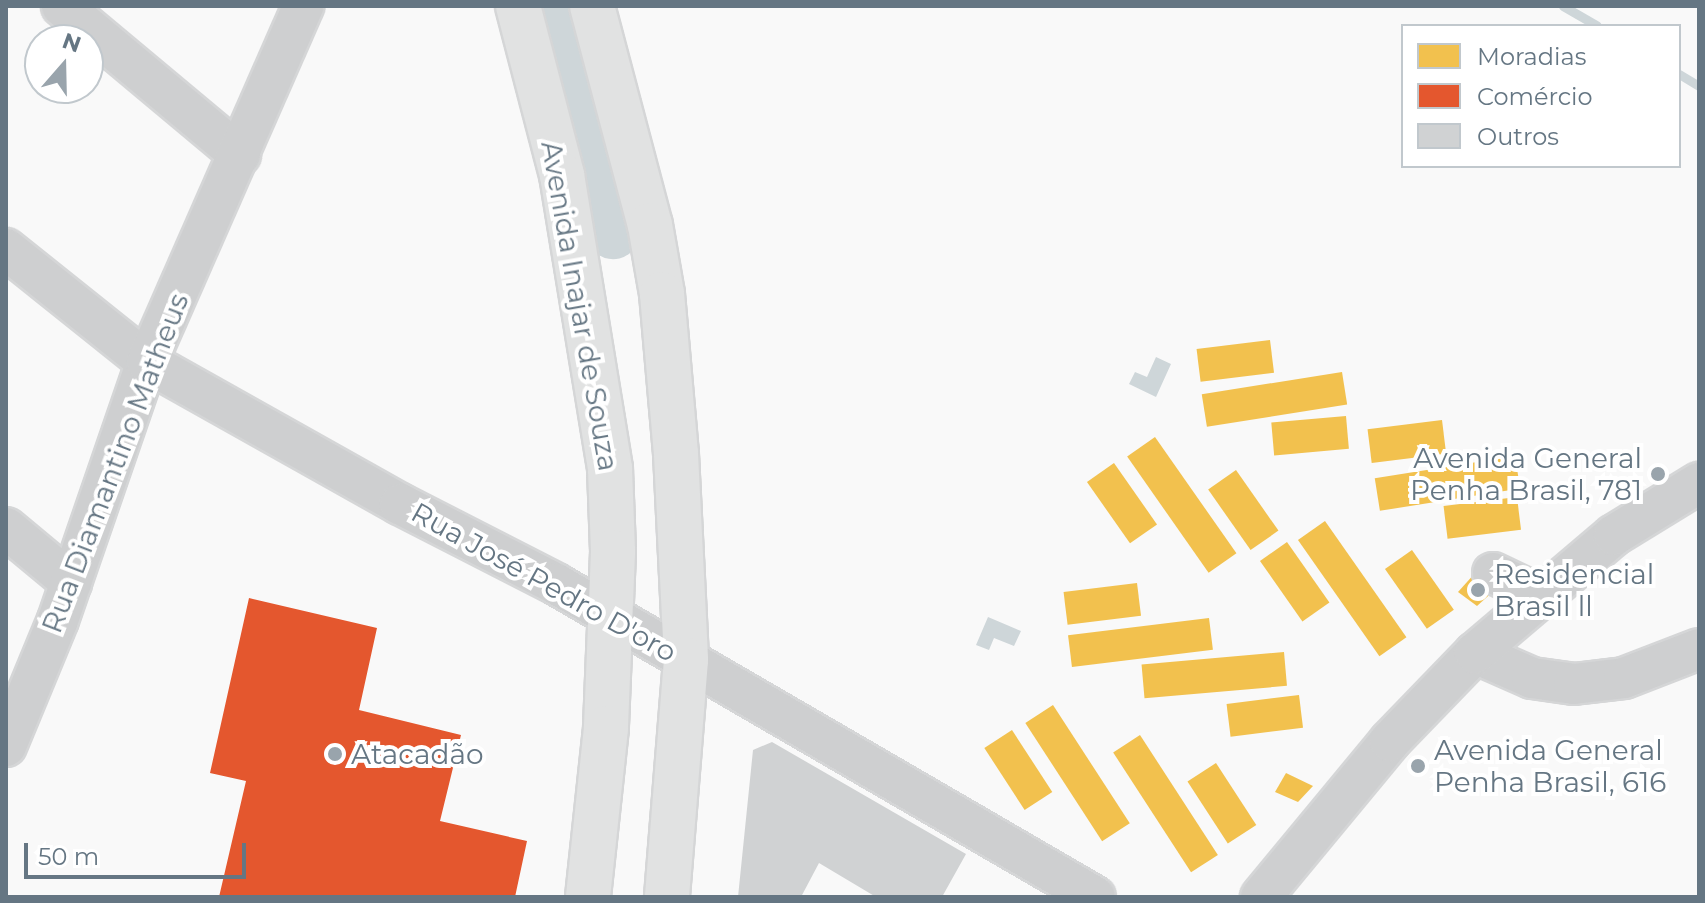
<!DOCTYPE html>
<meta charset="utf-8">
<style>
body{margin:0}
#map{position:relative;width:1705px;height:903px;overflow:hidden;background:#f9f9f9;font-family:Montserrat,sans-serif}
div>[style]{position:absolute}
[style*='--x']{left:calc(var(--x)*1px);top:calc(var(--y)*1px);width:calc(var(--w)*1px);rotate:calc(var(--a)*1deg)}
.water>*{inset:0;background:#ced6d9}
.homes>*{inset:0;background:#f2c14e;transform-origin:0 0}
.shops>*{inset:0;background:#e4572e}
.stream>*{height:9px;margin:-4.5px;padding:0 4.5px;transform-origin:4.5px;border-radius:4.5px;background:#ced6d9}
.river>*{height:54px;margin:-27px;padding:0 27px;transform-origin:27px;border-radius:27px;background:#ced6d9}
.building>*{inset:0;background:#d0d2d3}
.roads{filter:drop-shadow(2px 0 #d5d6d7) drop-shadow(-2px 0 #d5d6d7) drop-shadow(0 2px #d5d6d7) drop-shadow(0 -2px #d5d6d7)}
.minor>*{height:40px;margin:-20px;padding:0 20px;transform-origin:20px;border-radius:20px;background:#cecfd0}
.major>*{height:44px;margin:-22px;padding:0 22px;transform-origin:22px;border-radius:22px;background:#e1e2e2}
.dots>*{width:22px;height:22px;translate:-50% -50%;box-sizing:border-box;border:4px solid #fff;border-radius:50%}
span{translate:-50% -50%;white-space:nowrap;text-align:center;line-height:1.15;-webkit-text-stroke:8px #fff;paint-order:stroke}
.street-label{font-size:28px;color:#657683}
.poi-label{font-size:28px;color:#657683}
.right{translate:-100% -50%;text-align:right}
.left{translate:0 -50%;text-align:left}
.frame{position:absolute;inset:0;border:8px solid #657683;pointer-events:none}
.legend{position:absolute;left:1401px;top:24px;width:280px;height:144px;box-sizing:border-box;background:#fff;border:2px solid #c1c8cd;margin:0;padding:10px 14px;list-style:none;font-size:24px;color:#657683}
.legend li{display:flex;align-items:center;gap:16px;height:40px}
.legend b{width:40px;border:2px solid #c1c8cd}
.north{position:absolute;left:24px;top:24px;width:80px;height:80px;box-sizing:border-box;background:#fff;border:2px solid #c1c8cd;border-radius:50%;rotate:20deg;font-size:22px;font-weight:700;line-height:32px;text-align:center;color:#657683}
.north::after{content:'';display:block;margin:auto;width:28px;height:36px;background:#99a4ac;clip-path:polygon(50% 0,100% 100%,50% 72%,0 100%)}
.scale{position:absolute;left:24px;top:843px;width:222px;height:36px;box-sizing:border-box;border:4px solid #657683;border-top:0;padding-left:10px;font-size:24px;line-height:28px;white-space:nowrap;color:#657683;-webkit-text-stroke:6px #fff;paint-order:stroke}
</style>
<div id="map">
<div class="water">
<div style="clip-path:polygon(1156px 357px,1171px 364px,1156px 397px,1129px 384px,1135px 372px,1147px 377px)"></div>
<div style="clip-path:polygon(988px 617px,1021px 631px,1014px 646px,994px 638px,989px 650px,976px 645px)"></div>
</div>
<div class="homes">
<div style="left:1270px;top:340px;width:33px;height:74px;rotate:83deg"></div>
<div style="left:1342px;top:372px;width:33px;height:142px;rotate:81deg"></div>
<div style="left:1346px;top:416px;width:33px;height:75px;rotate:85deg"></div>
<div style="left:1442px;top:420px;width:34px;height:75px;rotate:83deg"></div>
<div style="left:1155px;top:437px;width:142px;height:34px;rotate:55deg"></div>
<div style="left:1515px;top:456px;width:33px;height:142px;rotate:81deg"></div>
<div style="left:1114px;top:463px;width:75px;height:33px;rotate:55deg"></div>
<div style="left:1236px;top:470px;width:74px;height:34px;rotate:55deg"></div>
<div style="left:1517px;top:497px;width:33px;height:74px;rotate:83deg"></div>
<div style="left:1325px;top:521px;width:142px;height:33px;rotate:55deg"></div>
<div style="left:1287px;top:542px;width:74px;height:33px;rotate:55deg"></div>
<div style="left:1412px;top:550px;width:73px;height:33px;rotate:55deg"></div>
<div style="clip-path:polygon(1476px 572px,1497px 588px,1477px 606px,1458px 592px)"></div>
<div style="left:1137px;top:583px;width:33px;height:74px;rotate:83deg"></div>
<div style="left:1209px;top:618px;width:32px;height:142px;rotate:83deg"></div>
<div style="left:1284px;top:652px;width:34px;height:143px;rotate:85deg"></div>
<div style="left:1299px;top:695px;width:33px;height:73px;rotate:83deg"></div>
<div style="left:1053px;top:705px;width:141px;height:33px;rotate:57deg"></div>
<div style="left:1012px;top:730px;width:74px;height:33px;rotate:57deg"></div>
<div style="left:1140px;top:735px;width:143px;height:32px;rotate:57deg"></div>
<div style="left:1216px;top:763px;width:74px;height:34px;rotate:57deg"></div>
<div style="clip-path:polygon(1286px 773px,1313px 786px,1298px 802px,1275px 792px)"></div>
</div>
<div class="shops">
<div style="clip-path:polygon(249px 598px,377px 628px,359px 710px,461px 735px,440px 821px,527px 841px,515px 897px,219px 897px,246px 781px,210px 773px)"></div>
</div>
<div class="stream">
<div style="--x:1563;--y:6;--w:39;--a:30"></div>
<div style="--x:1679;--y:74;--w:23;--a:31"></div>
</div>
<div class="river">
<div style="--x:557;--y:6;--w:233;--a:76.1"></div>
</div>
<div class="building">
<div style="clip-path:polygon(772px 742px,966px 854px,942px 897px,876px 897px,819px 863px,801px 897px,738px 897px,753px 750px)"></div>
</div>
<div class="roads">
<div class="minor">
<div style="--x:62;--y:6;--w:232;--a:39.9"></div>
<div style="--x:6;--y:249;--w:181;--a:38.7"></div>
<div style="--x:147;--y:362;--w:290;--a:29.3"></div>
<div style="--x:400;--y:504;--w:175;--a:27.1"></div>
<div style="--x:556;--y:584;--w:623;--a:30.14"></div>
<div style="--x:6;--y:528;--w:85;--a:39.7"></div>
<div style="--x:1493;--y:573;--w:51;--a:25.6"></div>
<div style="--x:1475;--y:653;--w:62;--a:23.7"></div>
<div style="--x:1532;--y:678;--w:42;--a:8.1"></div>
<div style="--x:1574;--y:684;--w:50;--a:-6.8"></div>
<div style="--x:1624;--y:678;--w:80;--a:-21.1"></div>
<div style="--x:6;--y:746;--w:136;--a:-67.6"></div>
<div style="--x:58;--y:620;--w:273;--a:-71"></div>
<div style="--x:147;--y:362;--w:389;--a:-66.3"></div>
<div style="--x:1261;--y:897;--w:202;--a:-50.4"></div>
<div style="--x:1390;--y:741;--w:122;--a:-46"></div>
<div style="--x:1475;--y:653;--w:182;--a:-40.3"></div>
<div style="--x:1614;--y:535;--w:100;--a:-31.5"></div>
</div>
<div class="major">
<div style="--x:518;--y:6;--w:175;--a:75.4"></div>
<div style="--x:562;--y:175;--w:298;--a:80.7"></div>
<div style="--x:610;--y:469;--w:83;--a:87.9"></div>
<div style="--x:613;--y:552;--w:176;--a:92.3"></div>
<div style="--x:606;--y:728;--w:170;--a:96.1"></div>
<div style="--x:592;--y:6;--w:227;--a:75.2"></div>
<div style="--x:650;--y:225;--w:70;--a:80.1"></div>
<div style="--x:662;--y:294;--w:161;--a:85"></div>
<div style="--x:676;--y:454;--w:206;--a:87.2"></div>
<div style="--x:686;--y:660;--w:238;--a:94.6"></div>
</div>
</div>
<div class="dots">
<div style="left:1658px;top:474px;background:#99a4ac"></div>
<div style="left:1478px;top:590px;background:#99a4ac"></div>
<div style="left:335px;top:754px;background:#99a4ac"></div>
<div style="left:1418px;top:766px;background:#99a4ac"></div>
</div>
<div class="street-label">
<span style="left:580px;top:306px;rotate:80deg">Avenida Inajar de Souza</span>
<span style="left:115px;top:463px;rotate:-69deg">Rua Diamantino Matheus</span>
<span style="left:544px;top:582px;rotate:29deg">Rua José Pedro D'oro</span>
</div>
<div class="poi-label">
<span class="right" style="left:1642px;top:474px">Avenida General<br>Penha Brasil, 781</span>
<span class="left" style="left:1494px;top:590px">Residencial<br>Brasil ll</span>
<span class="left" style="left:1434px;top:766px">Avenida General<br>Penha Brasil, 616</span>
<span class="left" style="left:351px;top:754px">Atacadão</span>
</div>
<div class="frame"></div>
<ul class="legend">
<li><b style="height:22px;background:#f2c14e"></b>Moradias</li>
<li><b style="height:22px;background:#e4572e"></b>Comércio</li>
<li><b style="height:22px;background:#d0d2d3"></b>Outros</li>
</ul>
<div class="north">N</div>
<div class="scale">50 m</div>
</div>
